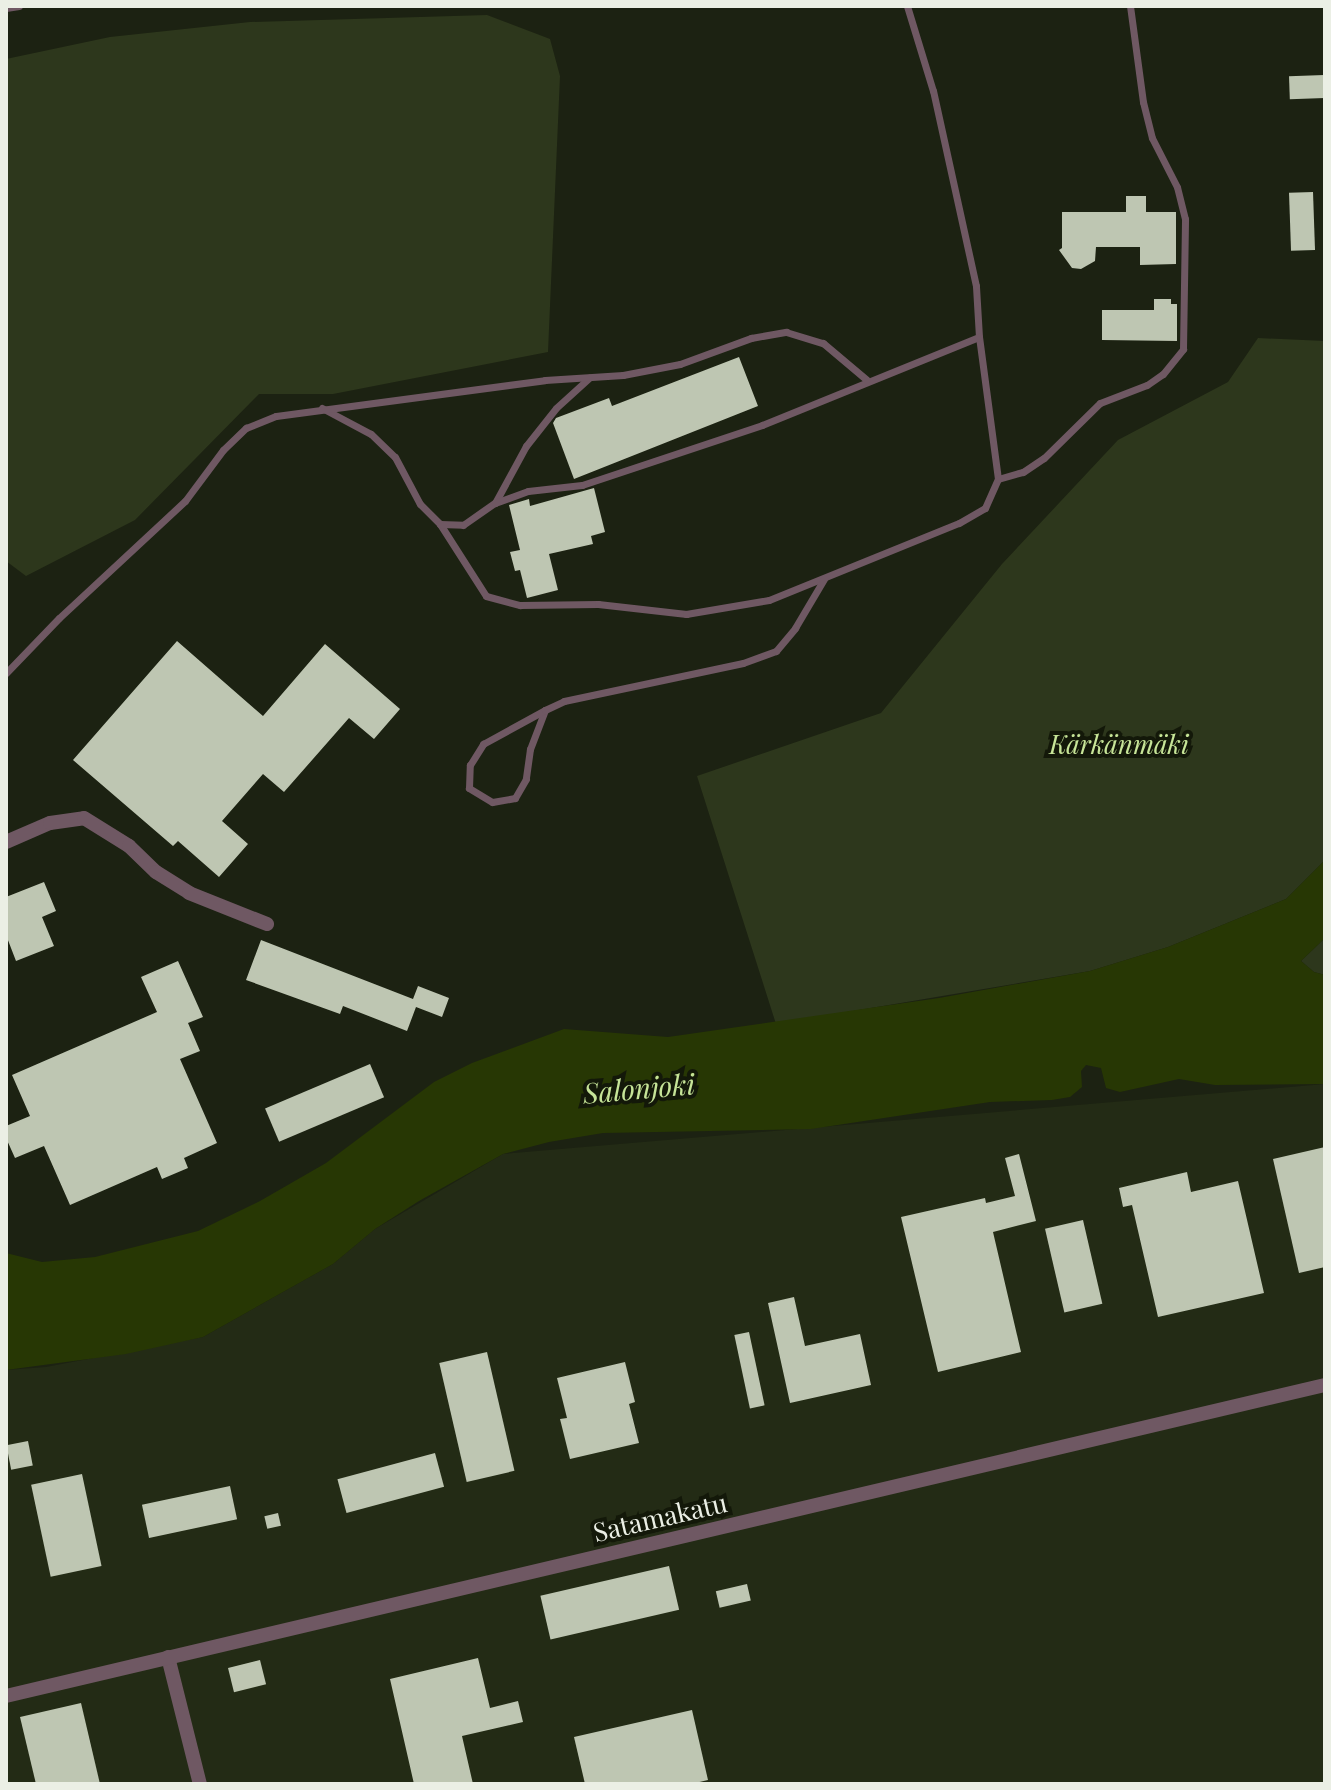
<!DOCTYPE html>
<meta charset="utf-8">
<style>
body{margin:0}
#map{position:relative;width:1331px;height:1790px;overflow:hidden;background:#1c2212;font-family:"Playfair Display",serif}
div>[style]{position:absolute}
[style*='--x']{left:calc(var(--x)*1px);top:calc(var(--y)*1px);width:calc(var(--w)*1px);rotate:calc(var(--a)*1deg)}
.built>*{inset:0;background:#232b15}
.green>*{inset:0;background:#2d371c}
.water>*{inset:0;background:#273704}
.building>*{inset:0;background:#bec6b2;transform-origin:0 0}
.lane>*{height:7px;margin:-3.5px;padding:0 3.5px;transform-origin:3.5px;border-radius:3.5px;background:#6f5863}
.street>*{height:14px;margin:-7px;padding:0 7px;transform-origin:7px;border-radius:7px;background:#6f5863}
span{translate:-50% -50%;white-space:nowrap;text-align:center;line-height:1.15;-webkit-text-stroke:8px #131809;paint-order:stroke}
.park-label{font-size:26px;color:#c7e598;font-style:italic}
.street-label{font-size:26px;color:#ebefe5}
.water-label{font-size:28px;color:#c6e498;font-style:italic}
.frame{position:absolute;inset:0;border:8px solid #ebefe5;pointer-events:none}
</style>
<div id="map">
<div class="built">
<div style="clip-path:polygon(1325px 1084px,1325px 1784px,6px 1784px,6px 1370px,46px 1367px,203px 1337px,333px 1264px,375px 1229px,503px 1154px)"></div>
</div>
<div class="green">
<div style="clip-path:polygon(487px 15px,550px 39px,560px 76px,548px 352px,333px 394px,259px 394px,135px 520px,26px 576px,6px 561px,6px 59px,110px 37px,250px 22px)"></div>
<div style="clip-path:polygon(1258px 338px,1325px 341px,1325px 860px,1286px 899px,1168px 947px,1090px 971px,776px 1024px,697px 776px,881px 713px,1002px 564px,1118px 440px,1228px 382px)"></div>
<div style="clip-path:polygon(1325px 938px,1325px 975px,1314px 972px,1301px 961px)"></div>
</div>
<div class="water">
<div style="clip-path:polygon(1325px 860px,1325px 938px,1301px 961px,1314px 972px,1325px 975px,1325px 1084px,1215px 1085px,1179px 1079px,1120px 1092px,1106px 1088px,1101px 1068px,1086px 1065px,1081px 1071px,1082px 1087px,1070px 1097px,1052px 1100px,990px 1102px,811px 1129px,603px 1133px,549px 1142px,503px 1154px,419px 1201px,375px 1229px,333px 1264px,203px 1337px,126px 1354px,6px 1370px,6px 1253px,42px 1262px,95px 1257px,198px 1231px,260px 1201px,326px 1163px,434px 1082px,472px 1063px,564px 1029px,668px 1037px,939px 998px,1090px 971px,1168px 947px,1286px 899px)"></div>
</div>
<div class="building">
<div style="left:1324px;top:75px;width:23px;height:35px;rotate:88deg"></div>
<div style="left:1313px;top:192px;width:58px;height:24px;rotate:88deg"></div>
<div style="clip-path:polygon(1126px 196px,1146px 196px,1146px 212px,1176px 212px,1176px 264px,1140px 265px,1140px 247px,1096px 247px,1095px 261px,1081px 269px,1072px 268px,1059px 250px,1062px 248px,1062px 212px,1126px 212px)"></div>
<div style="clip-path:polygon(1154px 299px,1171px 299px,1171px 304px,1177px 304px,1177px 341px,1102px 340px,1102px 310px,1154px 310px)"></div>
<div style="clip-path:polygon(739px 357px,758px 406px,574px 479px,553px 423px,556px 418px,609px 398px,612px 406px)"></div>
<div style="clip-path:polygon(594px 488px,605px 532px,591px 536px,593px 544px,549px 554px,558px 590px,527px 598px,520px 570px,515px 571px,510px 552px,520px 550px,509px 505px,529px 499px,530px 506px)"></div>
<div style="clip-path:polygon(177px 641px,263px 716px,325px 644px,400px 709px,374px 739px,349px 718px,284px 792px,263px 774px,222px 821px,248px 844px,219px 877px,178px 841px,173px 846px,73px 760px)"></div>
<div style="clip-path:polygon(44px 882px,56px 911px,42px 917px,54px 946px,16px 961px,6px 935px,6px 897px)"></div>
<div style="clip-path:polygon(261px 940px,413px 999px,418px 986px,449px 998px,442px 1017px,416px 1007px,407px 1031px,343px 1006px,340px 1014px,246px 980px)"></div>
<div style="clip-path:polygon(178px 961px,203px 1017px,188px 1023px,200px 1051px,180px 1059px,217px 1143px,184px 1158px,188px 1168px,162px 1179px,157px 1167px,70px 1205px,44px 1146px,15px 1158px,6px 1138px,6px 1126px,30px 1116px,12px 1075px,157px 1012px,141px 977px)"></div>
<div style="left:370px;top:1064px;width:36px;height:114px;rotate:67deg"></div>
<div style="clip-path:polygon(1325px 1147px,1325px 1267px,1299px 1273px,1273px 1159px)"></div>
<div style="clip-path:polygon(1019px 1154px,1036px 1221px,993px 1232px,1021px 1352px,938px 1372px,901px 1217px,985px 1198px,986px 1203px,1015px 1196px,1005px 1158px)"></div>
<div style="clip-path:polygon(1187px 1172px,1191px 1192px,1238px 1181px,1264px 1293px,1158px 1317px,1132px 1205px,1123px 1207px,1119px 1188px)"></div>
<div style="left:1083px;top:1220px;width:86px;height:39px;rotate:77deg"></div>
<div style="clip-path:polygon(794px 1297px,805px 1346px,860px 1334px,871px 1385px,790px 1403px,768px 1303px)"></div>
<div style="left:749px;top:1332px;width:75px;height:15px;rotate:78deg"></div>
<div style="left:487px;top:1352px;width:122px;height:49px;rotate:77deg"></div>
<div style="clip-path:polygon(625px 1362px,635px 1402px,629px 1404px,639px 1443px,570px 1459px,560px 1419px,567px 1418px,557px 1378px)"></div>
<div style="left:28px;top:1441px;width:25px;height:22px;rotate:79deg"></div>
<div style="left:435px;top:1453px;width:35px;height:101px;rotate:75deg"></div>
<div style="left:82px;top:1474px;width:94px;height:52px;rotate:78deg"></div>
<div style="left:230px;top:1486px;width:34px;height:90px;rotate:78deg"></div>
<div style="left:278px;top:1513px;width:13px;height:14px;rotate:77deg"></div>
<div style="left:669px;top:1566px;width:45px;height:132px;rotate:77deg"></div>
<div style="left:747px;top:1584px;width:17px;height:32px;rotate:77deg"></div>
<div style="clip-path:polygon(478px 1658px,490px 1708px,518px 1701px,523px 1722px,462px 1736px,473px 1784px,414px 1784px,390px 1679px)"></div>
<div style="left:260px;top:1660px;width:25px;height:33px;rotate:76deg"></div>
<div style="clip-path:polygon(81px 1703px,100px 1784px,36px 1784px,20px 1717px)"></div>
<div style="clip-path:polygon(692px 1710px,708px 1780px,691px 1784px,585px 1784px,574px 1737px)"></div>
</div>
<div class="lane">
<div style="--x:6;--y:8;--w:13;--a:-9"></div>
<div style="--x:322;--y:408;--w:55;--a:28"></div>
<div style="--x:371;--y:434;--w:33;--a:44"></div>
<div style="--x:395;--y:457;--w:53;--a:62"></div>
<div style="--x:420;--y:504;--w:28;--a:45"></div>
<div style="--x:440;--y:524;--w:85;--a:57.4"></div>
<div style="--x:486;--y:596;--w:35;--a:15"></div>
<div style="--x:520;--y:605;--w:78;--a:-0.7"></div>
<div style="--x:598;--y:604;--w:89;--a:6.5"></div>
<div style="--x:686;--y:614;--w:84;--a:-9.6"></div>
<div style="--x:769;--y:600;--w:205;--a:-22.1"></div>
<div style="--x:959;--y:523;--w:30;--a:-30"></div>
<div style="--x:985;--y:508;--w:32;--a:-66"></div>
<div style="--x:998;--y:479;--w:143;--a:-97.6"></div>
<div style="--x:979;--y:337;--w:51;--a:-93.4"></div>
<div style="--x:976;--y:286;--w:200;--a:-102.4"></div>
<div style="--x:933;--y:91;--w:89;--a:-107"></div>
<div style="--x:998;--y:479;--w:26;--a:-16"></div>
<div style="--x:1023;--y:472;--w:25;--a:-34"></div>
<div style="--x:1044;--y:458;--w:78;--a:-44.5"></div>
<div style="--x:1100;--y:403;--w:50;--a:-21"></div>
<div style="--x:1147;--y:385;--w:19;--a:-35"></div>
<div style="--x:1163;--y:374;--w:32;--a:-51"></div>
<div style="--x:1183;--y:349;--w:130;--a:-89.1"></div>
<div style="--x:1185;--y:219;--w:33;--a:-104"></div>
<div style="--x:1177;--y:187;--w:55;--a:-117"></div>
<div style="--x:1152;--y:138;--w:37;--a:-104"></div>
<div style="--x:1143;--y:102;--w:97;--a:-97.7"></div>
<div style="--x:495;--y:503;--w:65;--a:-61.5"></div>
<div style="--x:526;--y:446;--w:48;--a:-51.7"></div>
<div style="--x:556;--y:408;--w:45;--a:-42.3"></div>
<div style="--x:440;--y:524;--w:23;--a:2"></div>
<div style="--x:463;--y:525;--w:39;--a:-35"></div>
<div style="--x:495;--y:503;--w:35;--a:-20"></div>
<div style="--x:528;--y:491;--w:54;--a:-6.3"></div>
<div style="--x:582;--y:485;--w:190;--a:-18.4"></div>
<div style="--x:762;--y:425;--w:234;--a:-22.1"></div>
<div style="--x:6;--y:673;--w:76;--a:-46.1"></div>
<div style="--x:59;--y:618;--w:172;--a:-42.9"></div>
<div style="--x:185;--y:501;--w:64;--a:-53.3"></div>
<div style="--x:223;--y:450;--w:32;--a:-44"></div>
<div style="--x:246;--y:428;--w:32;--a:-22"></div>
<div style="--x:276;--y:416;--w:271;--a:-7.6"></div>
<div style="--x:545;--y:380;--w:78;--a:-3.7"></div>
<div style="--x:623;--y:375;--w:58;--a:-10.9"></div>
<div style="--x:680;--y:364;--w:76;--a:-20.1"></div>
<div style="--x:751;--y:338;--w:36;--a:-10"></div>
<div style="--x:786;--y:332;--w:39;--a:17"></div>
<div style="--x:823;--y:343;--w:57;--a:40.1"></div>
<div style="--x:545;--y:710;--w:42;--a:111"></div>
<div style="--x:530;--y:749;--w:30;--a:98"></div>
<div style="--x:526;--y:779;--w:22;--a:120"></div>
<div style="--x:515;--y:798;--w:23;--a:170"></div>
<div style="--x:492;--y:802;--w:27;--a:-149"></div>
<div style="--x:469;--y:788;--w:23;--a:-88"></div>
<div style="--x:470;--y:765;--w:25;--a:-58"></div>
<div style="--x:483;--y:744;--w:71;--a:-28.7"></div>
<div style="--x:545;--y:710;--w:21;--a:-25"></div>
<div style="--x:564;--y:701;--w:183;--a:-12"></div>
<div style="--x:743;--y:663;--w:35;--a:-20"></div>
<div style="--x:776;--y:651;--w:30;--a:-50"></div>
<div style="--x:795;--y:628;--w:57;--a:-59.4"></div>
</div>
<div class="street">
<div style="--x:6;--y:842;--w:48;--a:-23.4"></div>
<div style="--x:50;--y:823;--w:34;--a:-8"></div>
<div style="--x:84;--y:818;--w:53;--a:31.9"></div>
<div style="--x:129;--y:846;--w:37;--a:44"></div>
<div style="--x:156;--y:872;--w:39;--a:32"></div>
<div style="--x:189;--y:893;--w:84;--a:21.7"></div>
<div style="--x:168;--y:1657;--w:131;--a:75.9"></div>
<div style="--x:6;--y:1696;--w:1355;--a:-13.27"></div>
</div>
<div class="park-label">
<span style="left:1119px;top:744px">Kärkänmäki</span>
</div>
<div class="street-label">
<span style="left:660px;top:1517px;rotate:-13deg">Satamakatu</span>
</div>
<div class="water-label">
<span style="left:639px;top:1088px;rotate:-5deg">Salonjoki</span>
</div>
<div class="frame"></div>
</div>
